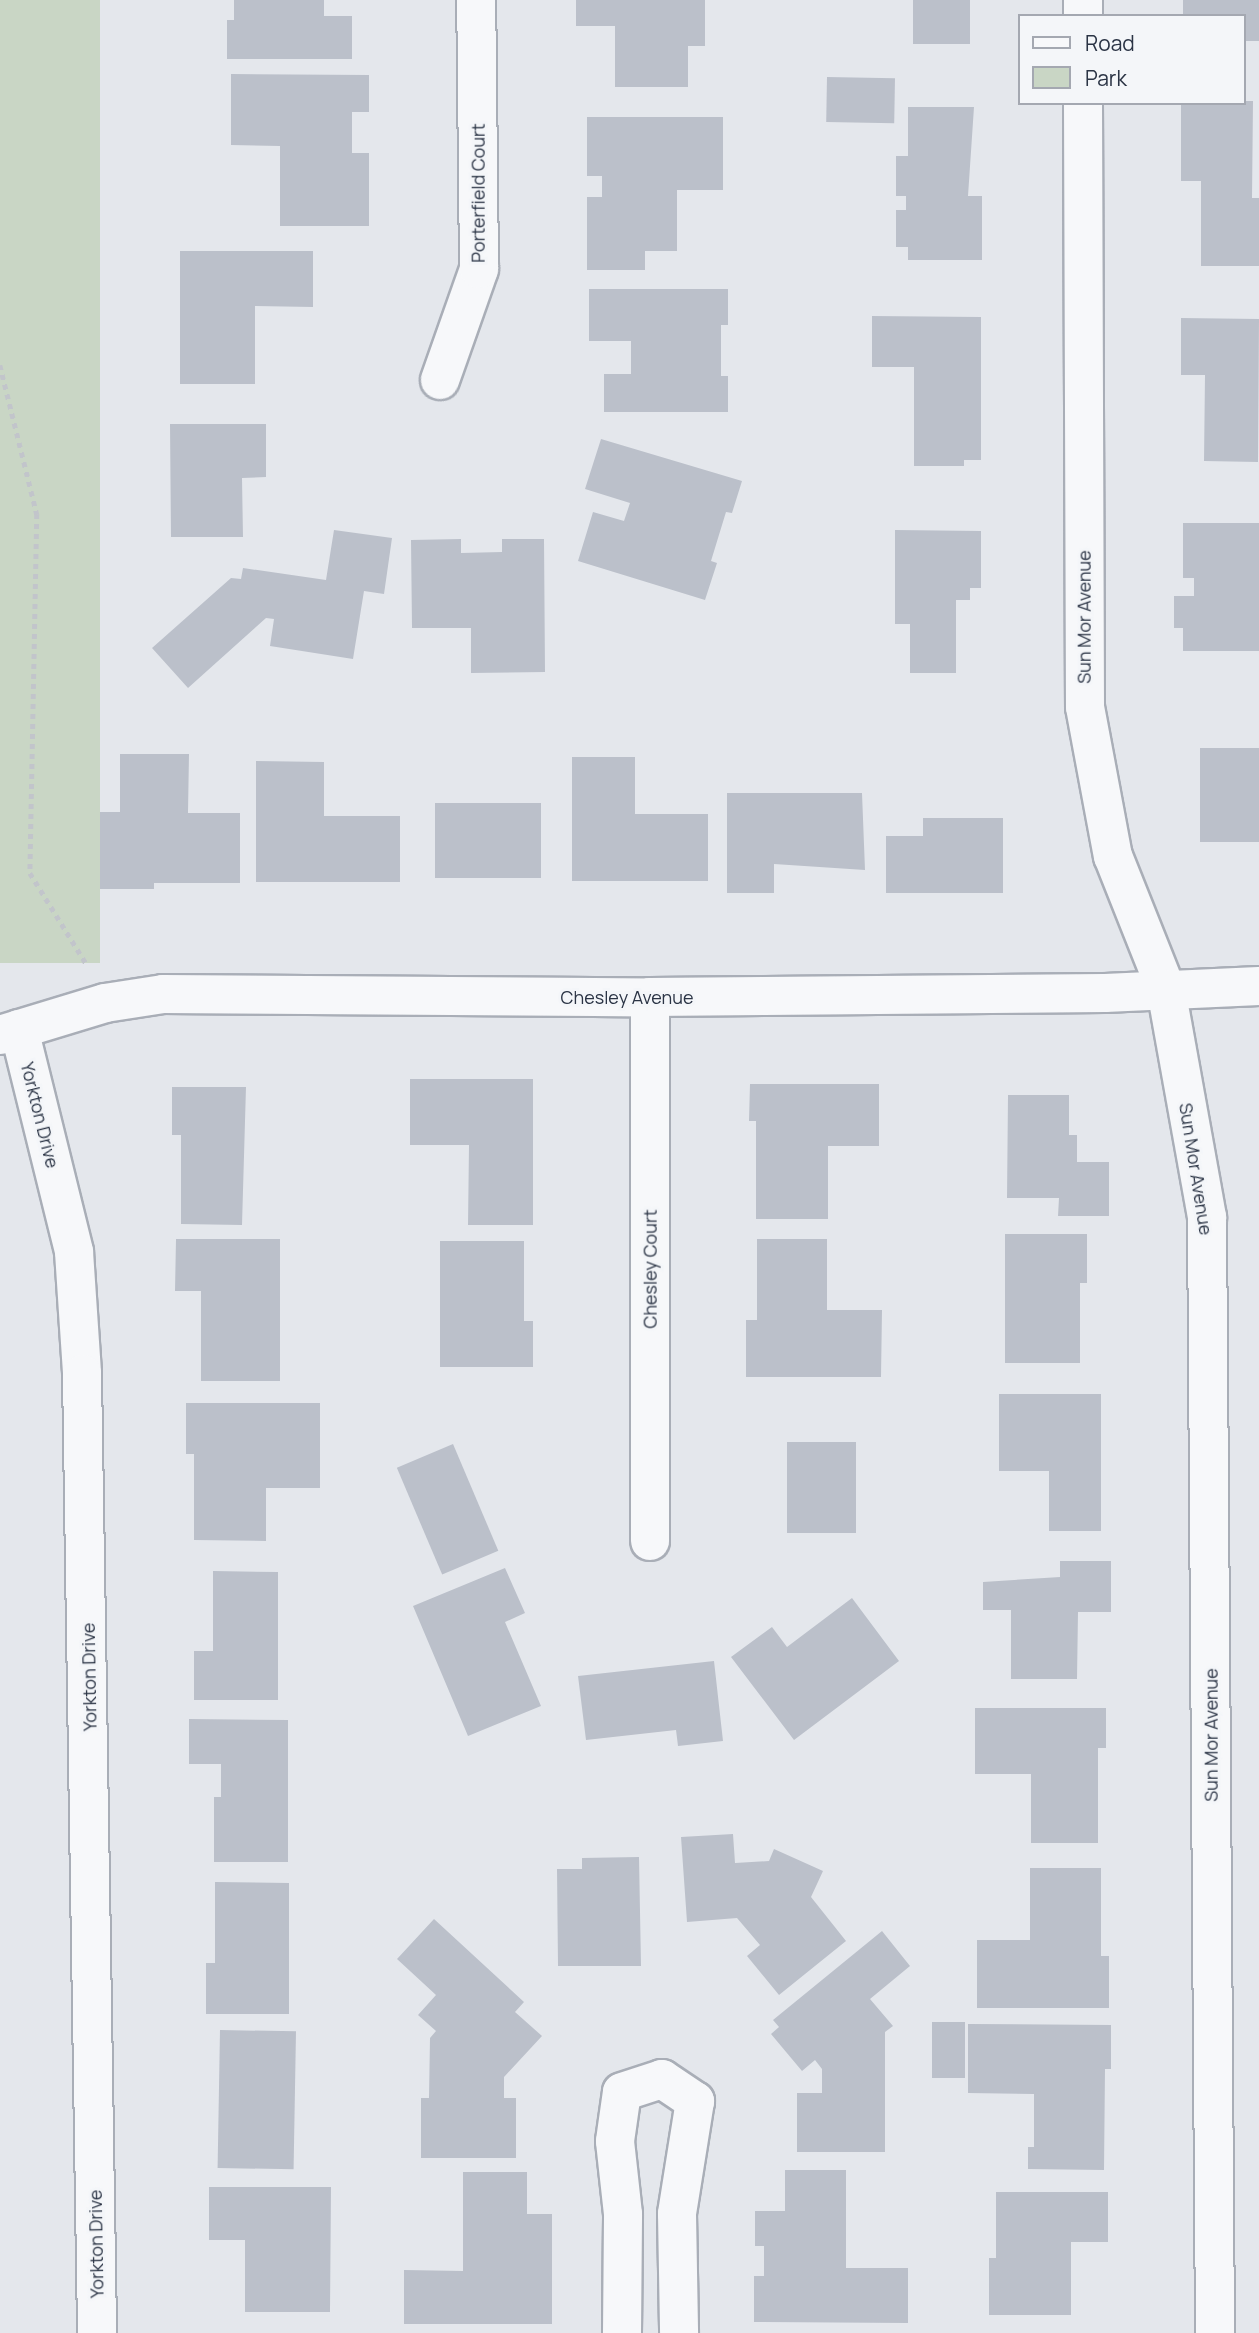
<!DOCTYPE html>
<style>
body{margin:0}
#map{position:relative;width:1259px;height:2333px;overflow:hidden;background:#e4e7ec;font-family:Manrope,sans-serif}
div>[style]{position:absolute}
[style*='--x']{left:calc(var(--x)*1px);top:calc(var(--y)*1px);width:calc(var(--w)*1px);rotate:calc(var(--a)*1deg)}
.green>*{inset:0;background:#c9d6c5;transform-origin:0 0}
.building>*{inset:0;background:#bbc0ca;transform-origin:0 0}
.path>*{height:4.5px;margin-top:-2.25px;transform-origin:0;background:repeating-linear-gradient(90deg,#c2c5cb 0 5px,transparent 0 10px)}
.roads{filter:drop-shadow(2px 0 #a9aeb7) drop-shadow(-2px 0 #a9aeb7) drop-shadow(0 2px #a9aeb7) drop-shadow(0 -2px #a9aeb7)}
.minor>*{height:38px;margin:-19px;padding:0 19px;transform-origin:19px;border-radius:19px;background:#f7f8fa}
span{translate:-50% -50%;white-space:nowrap;text-align:center;line-height:1.15;-webkit-text-stroke:6px #f4f6f9;paint-order:stroke}
.street-label{font-size:18px;color:#2b3445}
.legend{position:absolute;left:1018px;top:14px;width:228px;height:91px;box-sizing:border-box;background:#f4f6f9;border:2px solid #a4a8b1;margin:0;padding:9px 12px;list-style:none;font-size:21px;color:#2b3445}
.legend li{display:flex;align-items:center;gap:14px;height:35px}
.legend b{width:35px;border:2px solid #a4a8b1}
</style>
<div id="map">
<div class="green">
<div style="left:0;top:0;width:100px;height:963px"></div>
</div>
<div class="building">
<div style="clip-path:polygon(234px 0,324px 0,324px 16px,352px 16px,352px 59px,227px 59px,227px 20px,234px 20px)"></div>
<div style="clip-path:polygon(576px 0,705px 0,705px 46px,688px 46px,688px 87px,615px 87px,615px 26px,576px 26px)"></div>
<div style="left:913px;top:0;width:57px;height:44px"></div>
<div style="clip-path:polygon(1183px 0,1259px 0,1259px 41px,1243px 41px,1243px 16px,1183px 16px)"></div>
<div style="clip-path:polygon(231px 74px,369px 75px,369px 112px,352px 112px,352px 153px,369px 153px,369px 226px,280px 226px,280px 146px,231px 145px)"></div>
<div style="left:827px;top:77px;width:68px;height:45px;rotate:1deg"></div>
<div style="clip-path:polygon(1243px 101px,1253px 101px,1252px 198px,1259px 198px,1259px 266px,1201px 266px,1201px 181px,1181px 181px,1181px 103px)"></div>
<div style="clip-path:polygon(908px 107px,974px 107px,968px 196px,982px 196px,982px 260px,908px 260px,908px 247px,896px 247px,896px 210px,906px 210px,906px 196px,896px 196px,896px 156px,908px 156px)"></div>
<div style="clip-path:polygon(587px 117px,723px 117px,723px 190px,677px 190px,677px 251px,645px 251px,645px 270px,587px 270px,587px 197px,602px 197px,602px 176px,587px 176px)"></div>
<div style="clip-path:polygon(180px 251px,313px 251px,313px 307px,255px 306px,255px 384px,180px 384px)"></div>
<div style="clip-path:polygon(589px 289px,728px 289px,728px 325px,721px 325px,721px 376px,728px 376px,728px 412px,604px 412px,604px 374px,631px 374px,631px 341px,589px 341px)"></div>
<div style="clip-path:polygon(872px 316px,981px 317px,981px 460px,964px 460px,964px 466px,914px 466px,914px 367px,872px 367px)"></div>
<div style="clip-path:polygon(1181px 318px,1259px 319px,1258px 462px,1204px 461px,1205px 375px,1181px 375px)"></div>
<div style="clip-path:polygon(170px 424px,266px 424px,266px 477px,242px 478px,243px 537px,171px 537px)"></div>
<div style="clip-path:polygon(601px 439px,742px 481px,732px 513px,726px 512px,711px 561px,717px 563px,705px 600px,578px 561px,593px 512px,624px 521px,630px 503px,585px 489px)"></div>
<div style="clip-path:polygon(1183px 523px,1259px 523px,1259px 651px,1183px 651px,1183px 628px,1174px 628px,1174px 596px,1194px 596px,1194px 578px,1183px 578px)"></div>
<div style="clip-path:polygon(334px 530px,392px 538px,384px 594px,364px 591px,353px 659px,270px 646px,274px 619px,266px 618px,188px 688px,152px 648px,231px 578px,241px 579px,243px 568px,326px 580px)"></div>
<div style="clip-path:polygon(895px 530px,981px 531px,981px 588px,970px 588px,970px 600px,956px 600px,956px 673px,910px 673px,910px 624px,895px 624px)"></div>
<div style="clip-path:polygon(461px 539px,461px 553px,502px 552px,502px 539px,544px 539px,545px 672px,471px 673px,471px 628px,412px 628px,411px 540px)"></div>
<div style="left:1200px;top:748px;width:59px;height:94px"></div>
<div style="clip-path:polygon(120px 754px,189px 754px,188px 813px,240px 813px,240px 883px,154px 883px,154px 889px,100px 889px,100px 812px,120px 812px)"></div>
<div style="clip-path:polygon(572px 757px,635px 757px,635px 814px,708px 814px,708px 881px,572px 881px)"></div>
<div style="clip-path:polygon(256px 761px,324px 762px,324px 816px,400px 816px,400px 882px,256px 882px)"></div>
<div style="clip-path:polygon(727px 793px,862px 793px,865px 870px,774px 864px,774px 893px,727px 893px)"></div>
<div style="left:435px;top:803px;width:106px;height:75px"></div>
<div style="clip-path:polygon(923px 818px,1003px 818px,1003px 893px,886px 893px,886px 836px,923px 836px)"></div>
<div style="clip-path:polygon(410px 1079px,533px 1079px,533px 1225px,468px 1225px,469px 1145px,410px 1145px)"></div>
<div style="clip-path:polygon(750px 1084px,879px 1084px,879px 1146px,828px 1146px,828px 1219px,756px 1219px,756px 1121px,749px 1121px)"></div>
<div style="clip-path:polygon(172px 1087px,246px 1087px,242px 1225px,181px 1224px,181px 1135px,172px 1135px)"></div>
<div style="clip-path:polygon(1008px 1095px,1069px 1095px,1069px 1135px,1077px 1135px,1077px 1162px,1109px 1162px,1109px 1216px,1058px 1216px,1059px 1198px,1007px 1198px)"></div>
<div style="clip-path:polygon(1005px 1234px,1087px 1234px,1087px 1283px,1080px 1283px,1080px 1363px,1005px 1363px)"></div>
<div style="clip-path:polygon(176px 1239px,280px 1239px,280px 1381px,201px 1381px,201px 1291px,175px 1291px)"></div>
<div style="clip-path:polygon(757px 1239px,827px 1239px,827px 1310px,882px 1310px,881px 1377px,746px 1377px,746px 1320px,757px 1320px)"></div>
<div style="clip-path:polygon(440px 1241px,524px 1241px,524px 1321px,533px 1321px,533px 1367px,440px 1367px)"></div>
<div style="clip-path:polygon(999px 1394px,1101px 1394px,1101px 1531px,1049px 1531px,1049px 1471px,999px 1471px)"></div>
<div style="clip-path:polygon(186px 1403px,320px 1403px,320px 1488px,266px 1488px,266px 1541px,194px 1540px,194px 1454px,186px 1454px)"></div>
<div style="left:787px;top:1442px;width:69px;height:91px"></div>
<div style="left:453px;top:1444px;width:116px;height:61px;rotate:67deg"></div>
<div style="clip-path:polygon(1060px 1561px,1111px 1561px,1111px 1612px,1078px 1612px,1077px 1679px,1011px 1679px,1011px 1610px,983px 1610px,983px 1582px,1060px 1577px)"></div>
<div style="clip-path:polygon(505px 1568px,525px 1613px,505px 1622px,541px 1706px,468px 1736px,413px 1606px)"></div>
<div style="clip-path:polygon(213px 1571px,278px 1572px,278px 1700px,194px 1700px,194px 1651px,213px 1651px)"></div>
<div style="clip-path:polygon(852px 1598px,899px 1661px,794px 1740px,731px 1657px,772px 1627px,787px 1647px)"></div>
<div style="clip-path:polygon(714px 1661px,723px 1741px,678px 1746px,676px 1730px,586px 1740px,578px 1676px)"></div>
<div style="clip-path:polygon(975px 1708px,1106px 1708px,1106px 1748px,1098px 1748px,1098px 1843px,1031px 1843px,1031px 1774px,975px 1774px)"></div>
<div style="clip-path:polygon(189px 1719px,288px 1720px,288px 1862px,214px 1862px,214px 1797px,221px 1797px,221px 1764px,189px 1764px)"></div>
<div style="clip-path:polygon(733px 1834px,735px 1863px,769px 1861px,774px 1849px,823px 1871px,811px 1897px,846px 1941px,779px 1995px,747px 1956px,760px 1945px,737px 1918px,687px 1922px,681px 1837px)"></div>
<div style="clip-path:polygon(639px 1857px,641px 1966px,558px 1966px,557px 1869px,582px 1869px,582px 1858px)"></div>
<div style="clip-path:polygon(1030px 1868px,1101px 1868px,1101px 1956px,1109px 1956px,1109px 2008px,977px 2008px,977px 1940px,1030px 1940px)"></div>
<div style="clip-path:polygon(215px 1882px,289px 1883px,289px 2014px,206px 2014px,206px 1963px,215px 1963px)"></div>
<div style="clip-path:polygon(434px 1919px,524px 2002px,515px 2012px,542px 2036px,504px 2077px,504px 2098px,516px 2098px,516px 2158px,421px 2158px,421px 2098px,429px 2098px,430px 2038px,436px 2031px,418px 2015px,436px 1995px,397px 1959px)"></div>
<div style="clip-path:polygon(882px 1931px,910px 1966px,870px 1999px,893px 2026px,885px 2032px,885px 2152px,797px 2152px,797px 2093px,822px 2093px,822px 2069px,815px 2060px,802px 2071px,771px 2034px,779px 2027px,773px 2020px)"></div>
<div style="left:932px;top:2022px;width:33px;height:56px"></div>
<div style="clip-path:polygon(968px 2024px,1111px 2025px,1111px 2069px,1105px 2069px,1104px 2170px,1028px 2169px,1028px 2147px,1034px 2147px,1034px 2094px,968px 2093px)"></div>
<div style="left:220px;top:2030px;width:76px;height:138px;rotate:1deg"></div>
<div style="clip-path:polygon(785px 2170px,846px 2170px,846px 2268px,908px 2268px,908px 2323px,754px 2322px,754px 2276px,764px 2276px,764px 2246px,755px 2246px,755px 2211px,785px 2211px)"></div>
<div style="clip-path:polygon(463px 2172px,527px 2172px,527px 2214px,552px 2214px,552px 2324px,404px 2324px,404px 2270px,463px 2271px)"></div>
<div style="clip-path:polygon(209px 2187px,331px 2187px,330px 2312px,245px 2312px,245px 2240px,209px 2240px)"></div>
<div style="clip-path:polygon(996px 2192px,1108px 2192px,1108px 2242px,1071px 2242px,1071px 2315px,989px 2315px,989px 2258px,996px 2258px)"></div>
</div>
<div class="path">
<div style="--x:0;--y:365;--w:154;--a:76.1"></div>
<div style="--x:37;--y:514;--w:359;--a:91.1"></div>
<div style="--x:30;--y:873;--w:108;--a:58.2"></div>
</div>
<div class="roads">
<div class="minor">
<div style="--x:1083;--y:0;--w:16;--a:90"></div>
<div style="--x:1083;--y:103;--w:604;--a:89.81"></div>
<div style="--x:1085;--y:707;--w:152;--a:79.4"></div>
<div style="--x:1113;--y:856;--w:143;--a:68.3"></div>
<div style="--x:1166;--y:989;--w:232;--a:79.8"></div>
<div style="--x:1207;--y:1217;--w:1116;--a:89.59"></div>
<div style="--x:440;--y:380;--w:118;--a:-70.6"></div>
<div style="--x:479;--y:269;--w:269;--a:-90.6"></div>
<div style="--x:650;--y:997;--w:544;--a:90"></div>
<div style="--x:19;--y:1029;--w:230;--a:76.1"></div>
<div style="--x:74;--y:1252;--w:122;--a:86.2"></div>
<div style="--x:82;--y:1374;--w:959;--a:89.1"></div>
<div style="--x:0;--y:1035;--w:110;--a:-16.9"></div>
<div style="--x:105;--y:1003;--w:59;--a:-8.8"></div>
<div style="--x:163;--y:994;--w:487;--a:0.4"></div>
<div style="--x:650;--y:997;--w:455;--a:-0.5"></div>
<div style="--x:1105;--y:993;--w:154;--a:-2.6"></div>
<div style="--x:622;--y:2333;--w:119;--a:-89.5"></div>
<div style="--x:623;--y:2214;--w:73;--a:-96.3"></div>
<div style="--x:615;--y:2141;--w:49;--a:-81.9"></div>
<div style="--x:622;--y:2092;--w:42;--a:-18"></div>
<div style="--x:662;--y:2079;--w:40;--a:34"></div>
<div style="--x:695;--y:2101;--w:114;--a:99.1"></div>
<div style="--x:677;--y:2214;--w:119;--a:89"></div>
</div>
</div>
<div class="street-label">
<span style="left:478px;top:193px;rotate:-90deg">Porterfield Court</span>
<span style="left:1084px;top:617px;rotate:-90deg">Sun Mor Avenue</span>
<span style="left:627px;top:997px">Chesley Avenue</span>
<span style="left:40px;top:1115px;rotate:76deg">Yorkton Drive</span>
<span style="left:1196px;top:1169px;rotate:81deg">Sun Mor Avenue</span>
<span style="left:650px;top:1269px;rotate:-90deg">Chesley Court</span>
<span style="left:89px;top:1677px;rotate:-91deg">Yorkton Drive</span>
<span style="left:1211px;top:1735px;rotate:-90deg">Sun Mor Avenue</span>
<span style="left:96px;top:2244px;rotate:-91deg">Yorkton Drive</span>
</div>
<ul class="legend">
<li><b style="height:9px;background:#f7f8fa"></b>Road</li>
<li><b style="height:19px;background:#c9d6c5"></b>Park</li>
</ul>
</div>
